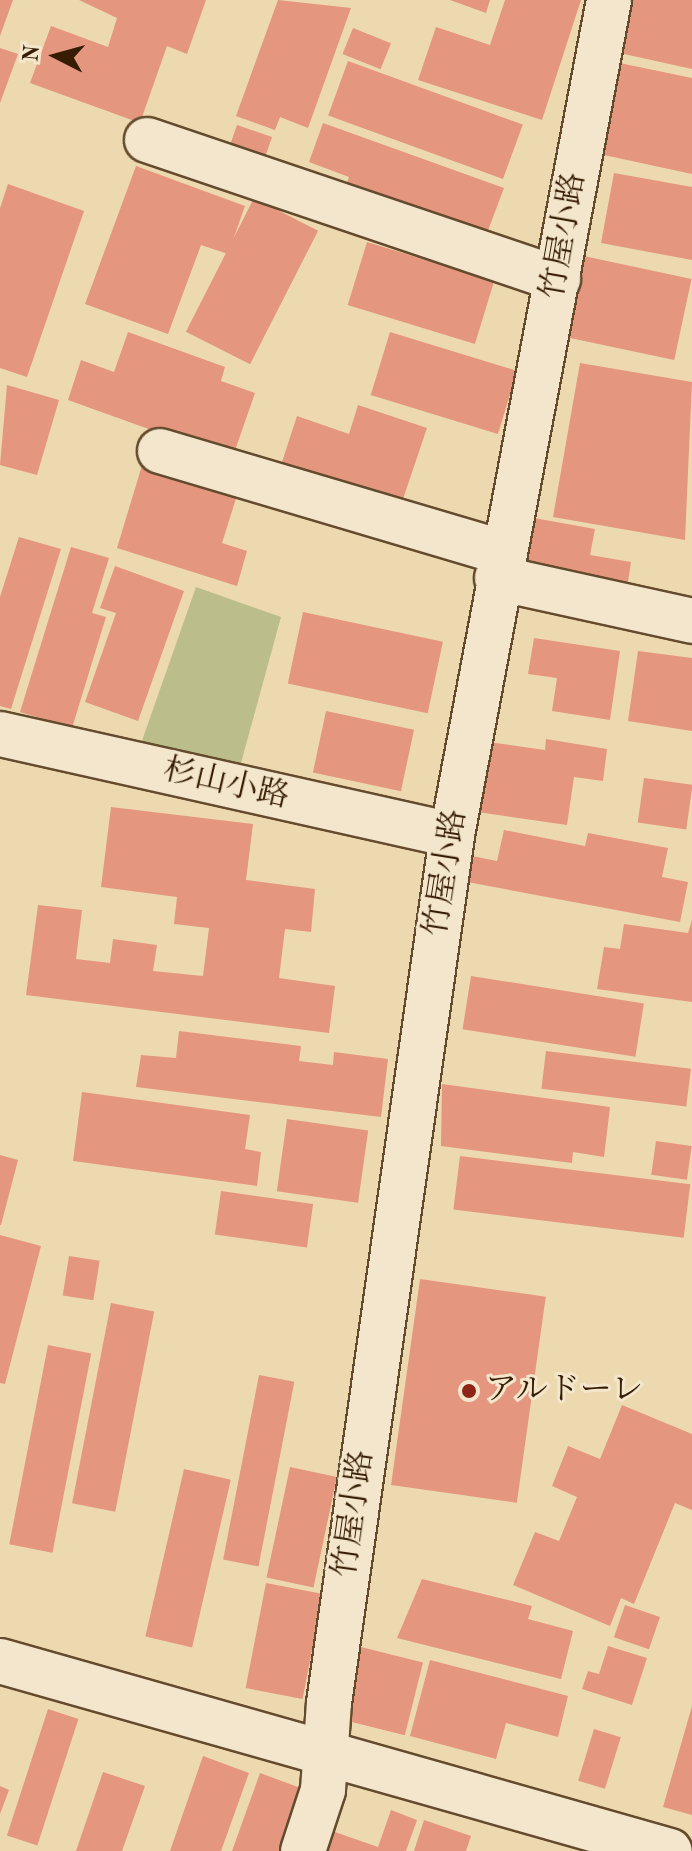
<!DOCTYPE html>
<meta charset="utf-8">
<style>
body{margin:0}
#map{position:relative;width:692px;height:1851px;overflow:hidden;background:#edd9b0;font-family:"Old Standard TT","Noto Serif JP",serif}
div>[style]{position:absolute}
[style*='--x']{left:calc(var(--x)*1px);top:calc(var(--y)*1px);width:calc(var(--w)*1px);rotate:calc(var(--a)*1deg)}
.green>*{inset:0;background:#bbbe8a}
.building>*{inset:0;background:#e4967f;transform-origin:0 0}
.roads{filter:drop-shadow(2px 0 #644b2e) drop-shadow(-2px 0 #644b2e) drop-shadow(0 2px #644b2e) drop-shadow(0 -2px #644b2e)}
.street>*{height:44px;margin:-22px;padding:0 22px;transform-origin:22px;border-radius:22px;background:#f3e6cc}
.dots>*{width:22px;height:22px;translate:-50% -50%;box-sizing:border-box;border:4px solid #f3e6cc;border-radius:50%}
span{translate:-50% -50%;white-space:nowrap;text-align:center;line-height:1.15;-webkit-text-stroke:6px #f3e6cc;paint-order:stroke}
.street-label{font-size:32px;color:#361c02}
.poi-label{font-size:32px;color:#361c02}
.left{translate:0 -50%;text-align:left}
.north{position:absolute;left:16px;top:16px;width:80px;height:80px;-webkit-text-stroke:6px #f3e6cc;paint-order:stroke;rotate:276deg;font-size:22px;font-weight:700;line-height:32px;text-align:center;color:#361c02}
.north::after{content:'';display:block;margin:auto;width:28px;height:36px;background:#361c02;clip-path:polygon(50% 0,100% 100%,50% 72%,0 100%)}
</style>
<div id="map">
<div class="green">
<div style="clip-path:polygon(196px 587px,281px 617px,238px 774px,138px 752px)"></div>
</div>
<div class="building">
<div style="clip-path:polygon(0 0,13px 0,0 36px)"></div>
<div style="clip-path:polygon(79px 0,206px 0,187px 54px,167px 46px,140px 123px,30px 83px,51px 26px,108px 47px,117px 18px)"></div>
<div style="clip-path:polygon(278px 0,351px 8px,308px 128px,280px 117px,275px 130px,236px 116px)"></div>
<div style="clip-path:polygon(450px 0,490px 0,486px 13px)"></div>
<div style="clip-path:polygon(505px 0,581px 0,542px 120px,418px 80px,436px 27px,490px 45px)"></div>
<div style="clip-path:polygon(626px 0,692px 0,692px 69px,615px 52px)"></div>
<div style="left:353px;top:28px;width:41px;height:28px;rotate:22deg"></div>
<div style="clip-path:polygon(0 48px,18px 54px,0 103px)"></div>
<div style="left:348px;top:61px;width:186px;height:58px;rotate:20deg"></div>
<div style="clip-path:polygon(610px 61px,692px 78px,692px 174px,590px 152px)"></div>
<div style="clip-path:polygon(323px 123px,504px 188px,484px 241px,344px 191px,349px 177px,309px 162px)"></div>
<div style="left:237px;top:125px;width:37px;height:30px;rotate:19deg"></div>
<div style="clip-path:polygon(136px 166px,245px 206px,228px 254px,201px 245px,168px 334px,85px 304px)"></div>
<div style="clip-path:polygon(614px 173px,692px 187px,692px 260px,601px 243px)"></div>
<div style="clip-path:polygon(8px 184px,84px 211px,27px 377px,0 368px,0 208px)"></div>
<div style="left:254px;top:198px;width:72px;height:150px;rotate:27deg"></div>
<div style="left:367px;top:242px;width:133px;height:66px;rotate:17deg"></div>
<div style="left:579px;top:255px;width:115px;height:83px;rotate:12deg"></div>
<div style="clip-path:polygon(128px 332px,225px 367px,221px 381px,255px 393px,232px 459px,68px 400px,81px 360px,114px 372px)"></div>
<div style="left:390px;top:332px;width:133px;height:66px;rotate:17deg"></div>
<div style="clip-path:polygon(580px 363px,692px 382px,685px 540px,553px 517px)"></div>
<div style="clip-path:polygon(7px 385px,59px 400px,37px 475px,0 465px)"></div>
<div style="clip-path:polygon(358px 405px,427px 428px,402px 502px,282px 462px,297px 416px,349px 434px)"></div>
<div style="clip-path:polygon(143px 462px,238px 492px,222px 543px,247px 551px,237px 586px,117px 548px)"></div>
<div style="clip-path:polygon(523px 516px,595px 529px,590px 555px,631px 562px,627px 588px,514px 567px)"></div>
<div style="clip-path:polygon(19px 537px,61px 549px,11px 709px,0 706px,0 597px)"></div>
<div style="clip-path:polygon(71px 547px,109px 558px,92px 613px,106px 617px,72px 728px,20px 712px)"></div>
<div style="clip-path:polygon(115px 566px,184px 591px,138px 721px,85px 702px,116px 613px,100px 608px)"></div>
<div style="left:303px;top:612px;width:143px;height:73px;rotate:12deg"></div>
<div style="clip-path:polygon(534px 638px,620px 651px,610px 720px,552px 711px,557px 678px,528px 674px)"></div>
<div style="clip-path:polygon(638px 651px,692px 658px,692px 731px,628px 721px)"></div>
<div style="left:326px;top:711px;width:90px;height:63px;rotate:12deg"></div>
<div style="clip-path:polygon(546px 739px,607px 749px,603px 781px,574px 777px,567px 825px,478px 812px,489px 742px,545px 750px)"></div>
<div style="left:644px;top:778px;width:49px;height:45px;rotate:8deg"></div>
<div style="clip-path:polygon(111px 807px,253px 824px,246px 880px,315px 889px,311px 932px,285px 929px,279px 978px,335px 986px,329px 1033px,26px 995px,38px 905px,82px 910px,76px 959px,110px 963px,113px 939px,157px 945px,153px 971px,203px 976px,209px 928px,174px 924px,177px 897px,101px 887px)"></div>
<div style="clip-path:polygon(504px 830px,585px 846px,588px 833px,668px 848px,662px 877px,688px 882px,680px 922px,462px 881px,467px 855px,497px 861px)"></div>
<div style="clip-path:polygon(692px 920px,692px 1002px,597px 989px,604px 947px,620px 949px,624px 924px,688px 933px)"></div>
<div style="left:471px;top:976px;width:175px;height:54px;rotate:9deg"></div>
<div style="clip-path:polygon(179px 1031px,301px 1046px,299px 1061px,333px 1065px,334px 1052px,388px 1059px,381px 1117px,136px 1087px,141px 1055px,176px 1058px)"></div>
<div style="left:546px;top:1051px;width:146px;height:38px;rotate:7deg"></div>
<div style="clip-path:polygon(442px 1084px,610px 1107px,604px 1157px,573px 1152px,572px 1163px,441px 1146px)"></div>
<div style="clip-path:polygon(82px 1092px,250px 1115px,245px 1149px,261px 1152px,257px 1186px,73px 1161px)"></div>
<div style="left:287px;top:1119px;width:82px;height:73px;rotate:8deg"></div>
<div style="left:656px;top:1141px;width:36px;height:34px;rotate:8deg"></div>
<div style="clip-path:polygon(0 1155px,18px 1160px,1px 1225px,0 1225px)"></div>
<div style="left:460px;top:1156px;width:232px;height:54px;rotate:7deg"></div>
<div style="left:221px;top:1191px;width:93px;height:44px;rotate:8deg"></div>
<div style="clip-path:polygon(0 1235px,41px 1246px,5px 1384px,0 1383px)"></div>
<div style="left:69px;top:1256px;width:31px;height:40px;rotate:9deg"></div>
<div style="left:420px;top:1279px;width:127px;height:208px;rotate:8deg"></div>
<div style="left:111px;top:1303px;width:44px;height:204px;rotate:11deg"></div>
<div style="left:48px;top:1345px;width:44px;height:203px;rotate:11deg"></div>
<div style="left:259px;top:1375px;width:36px;height:188px;rotate:11deg"></div>
<div style="clip-path:polygon(622px 1405px,692px 1434px,692px 1510px,675px 1503px,634px 1604px,621px 1598px,610px 1626px,513px 1585px,535px 1532px,559px 1541px,577px 1497px,552px 1486px,568px 1446px,600px 1459px)"></div>
<div style="left:290px;top:1467px;width:48px;height:113px;rotate:12deg"></div>
<div style="left:184px;top:1469px;width:48px;height:172px;rotate:13deg"></div>
<div style="clip-path:polygon(422px 1579px,532px 1606px,528px 1619px,573px 1631px,561px 1679px,397px 1638px)"></div>
<div style="left:266px;top:1583px;width:58px;height:107px;rotate:11deg"></div>
<div style="left:625px;top:1605px;width:37px;height:34px;rotate:19deg"></div>
<div style="left:357px;top:1646px;width:68px;height:75px;rotate:14deg"></div>
<div style="clip-path:polygon(608px 1646px,647px 1658px,632px 1705px,582px 1689px,588px 1671px,599px 1674px)"></div>
<div style="clip-path:polygon(430px 1660px,568px 1696px,558px 1737px,506px 1723px,496px 1759px,410px 1736px)"></div>
<div style="clip-path:polygon(692px 1706px,692px 1815px,663px 1807px)"></div>
<div style="left:48px;top:1709px;width:32px;height:133px;rotate:18deg"></div>
<div style="left:594px;top:1729px;width:28px;height:54px;rotate:17deg"></div>
<div style="clip-path:polygon(203px 1756px,249px 1773px,221px 1851px,170px 1851px)"></div>
<div style="clip-path:polygon(103px 1772px,145px 1786px,122px 1851px,76px 1851px)"></div>
<div style="clip-path:polygon(260px 1773px,306px 1790px,284px 1851px,232px 1851px)"></div>
<div style="clip-path:polygon(0 1786px,9px 1790px,0 1814px)"></div>
<div style="clip-path:polygon(391px 1810px,417px 1820px,406px 1851px,325px 1851px,332px 1831px,378px 1847px)"></div>
<div style="clip-path:polygon(424px 1820px,471px 1836px,466px 1851px,414px 1851px)"></div>
</div>
<div class="roads">
<div class="street">
<div style="--x:147;--y:140;--w:434;--a:18.7"></div>
<div style="--x:160;--y:451;--w:357;--a:16.5"></div>
<div style="--x:497;--y:578;--w:200;--a:12.4"></div>
<div style="--x:0;--y:734;--w:463;--a:12.6"></div>
<div style="--x:0;--y:1661;--w:696;--a:15.83"></div>
<div style="--x:303;--y:1851;--w:64;--a:-71.8"></div>
<div style="--x:323;--y:1790;--w:87;--a:-86.1"></div>
<div style="--x:329;--y:1703;--w:877;--a:-81.93"></div>
<div style="--x:452;--y:835;--w:850;--a:-79.35"></div>
</div>
</div>
<div class="dots">
<div style="left:469px;top:1391px;background:#8f2418"></div>
</div>
<div class="street-label">
<span style="left:565px;top:236px;rotate:-80deg">竹屋小路</span>
<span style="left:226px;top:785px;rotate:13deg">杉山小路</span>
<span style="left:447px;top:873px;rotate:-81deg">竹屋小路</span>
<span style="left:355px;top:1514px;rotate:-82deg">竹屋小路</span>
</div>
<div class="poi-label">
<span class="left" style="left:485px;top:1391px">アルドーレ</span>
</div>
<div class="north">N</div>
</div>
